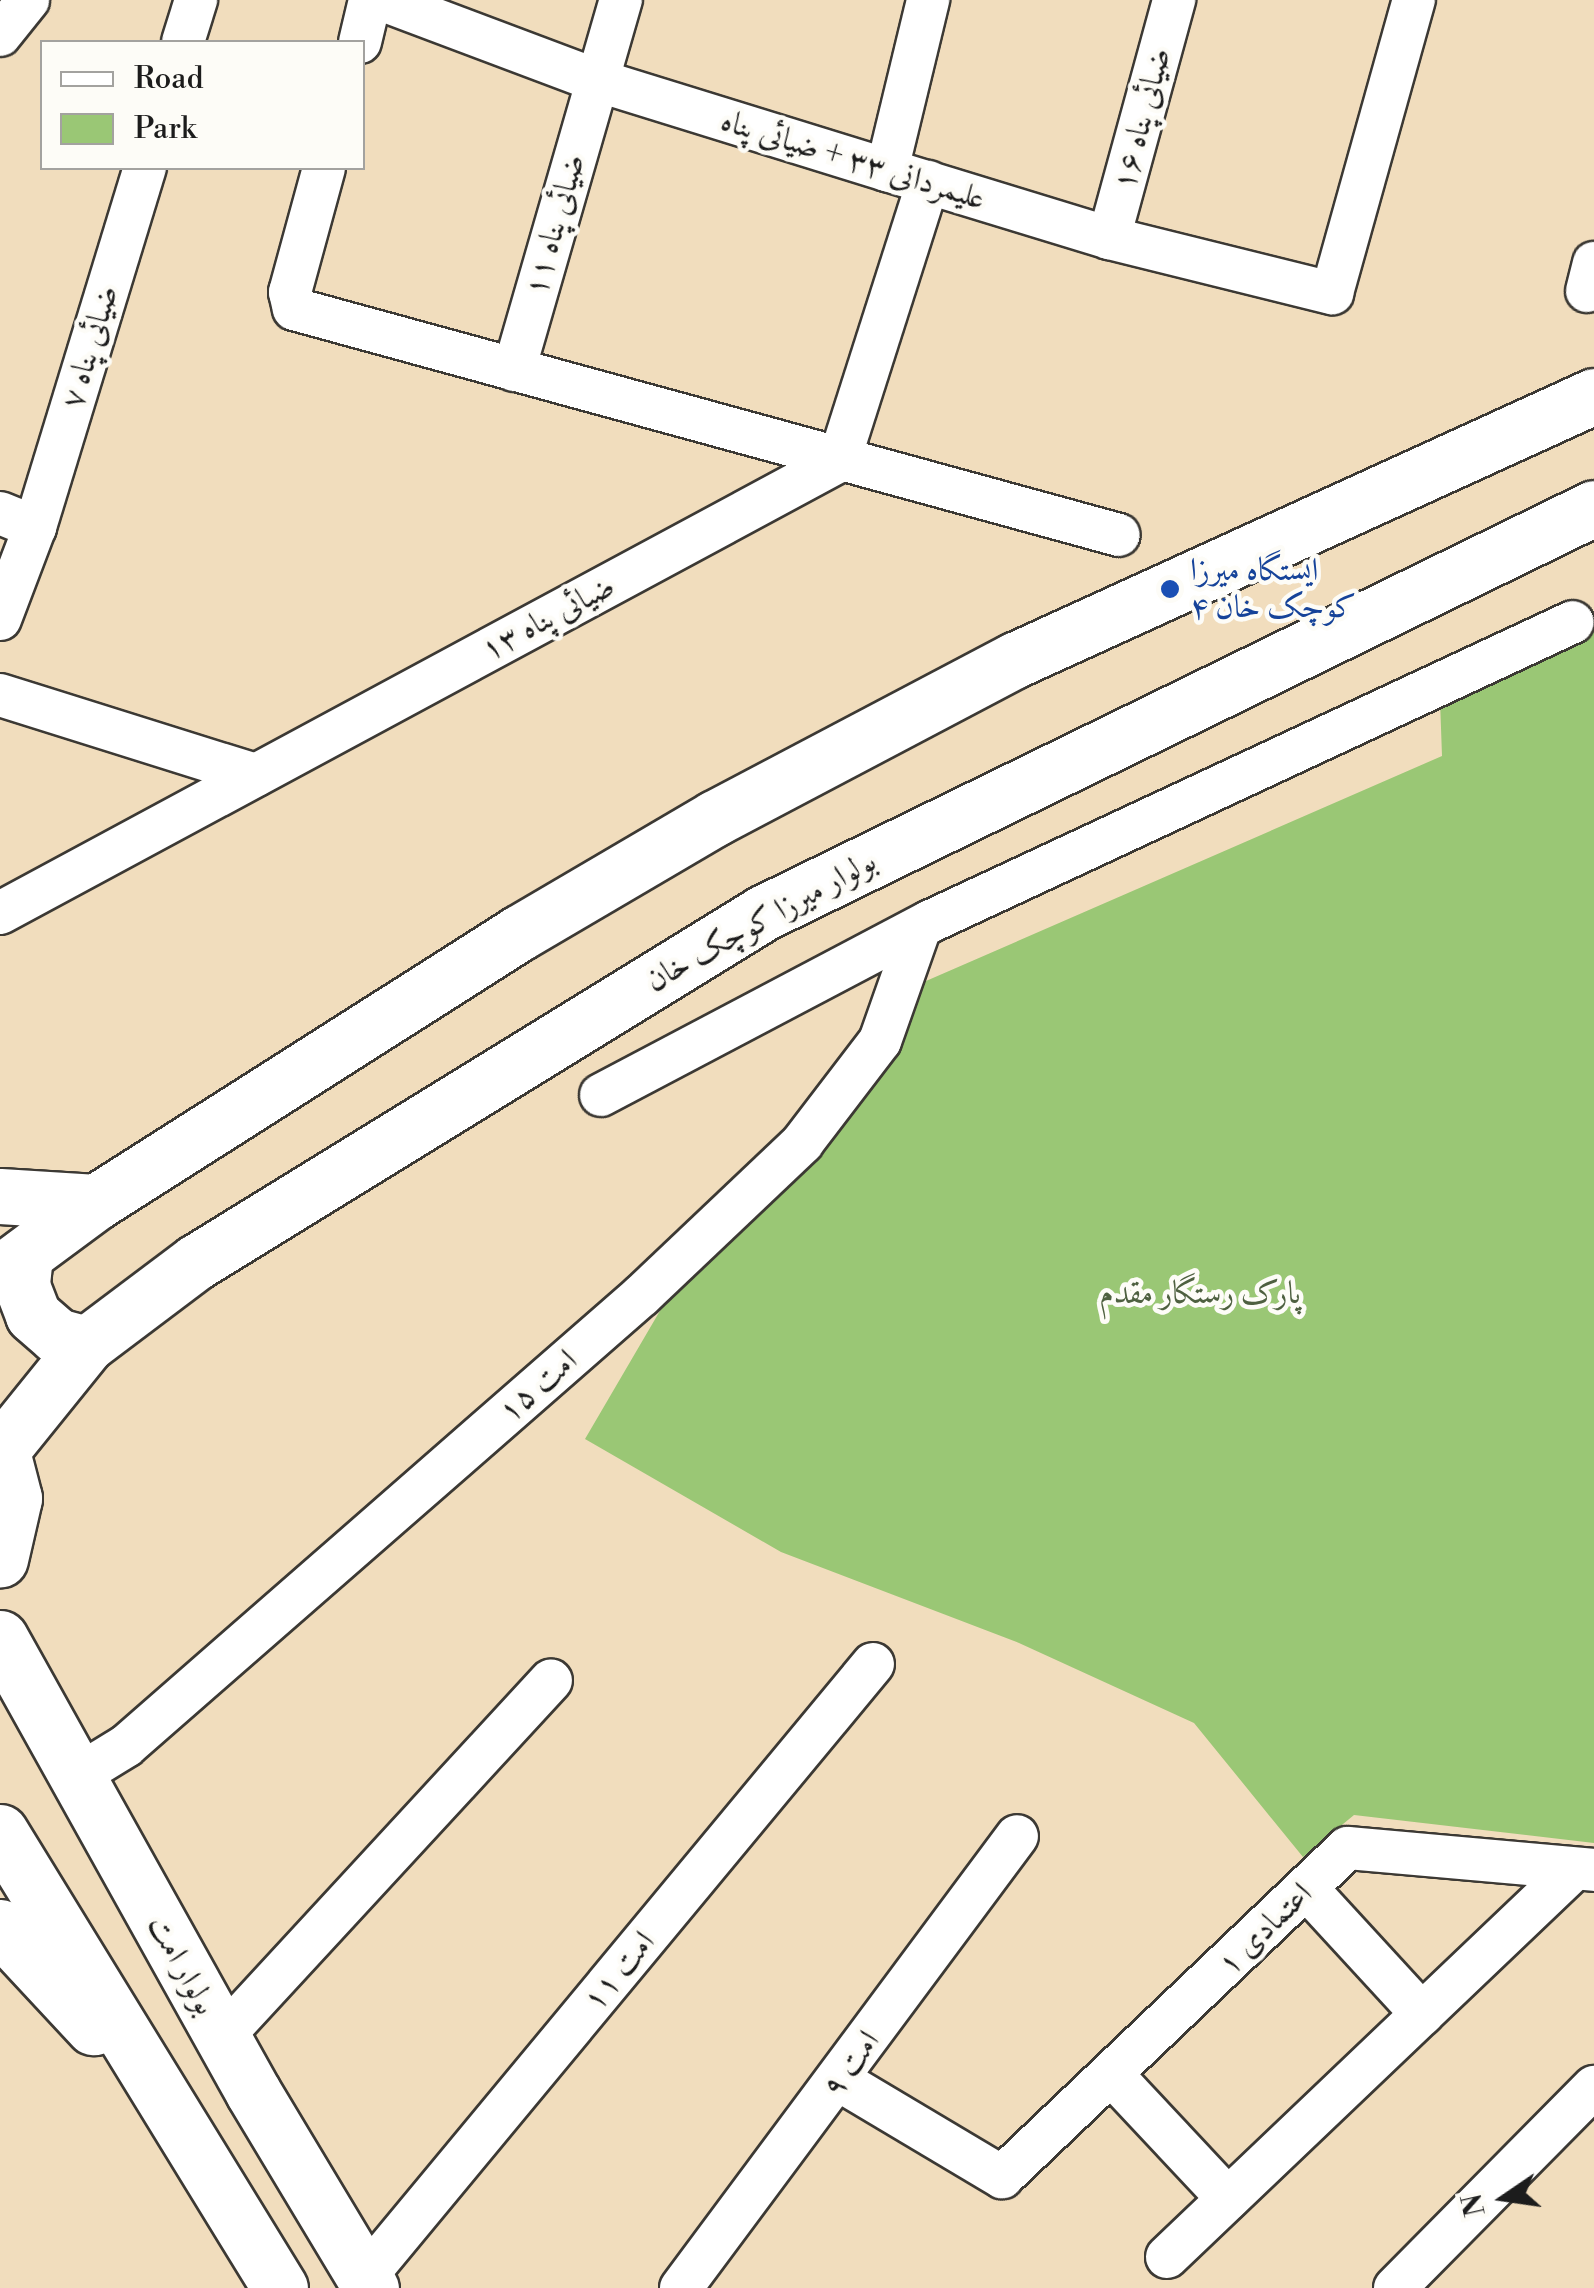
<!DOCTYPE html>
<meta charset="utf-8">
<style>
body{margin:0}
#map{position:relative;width:1594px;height:2288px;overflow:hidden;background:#f1ddbd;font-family:"Libre Bodoni",Amiri,serif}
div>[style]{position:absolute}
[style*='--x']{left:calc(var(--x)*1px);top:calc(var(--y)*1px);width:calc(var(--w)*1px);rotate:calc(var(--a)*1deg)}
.green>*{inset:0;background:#9ac775}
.roads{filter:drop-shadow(2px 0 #3c3934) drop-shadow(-2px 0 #3c3934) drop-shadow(0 2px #3c3934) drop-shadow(0 -2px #3c3934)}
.street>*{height:42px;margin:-21px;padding:0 21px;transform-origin:21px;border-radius:21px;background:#fff}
.secondary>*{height:55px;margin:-27.5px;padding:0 27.5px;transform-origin:27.5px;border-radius:27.5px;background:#fff}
.dots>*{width:28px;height:28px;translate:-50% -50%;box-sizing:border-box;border:5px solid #fdfcf7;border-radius:50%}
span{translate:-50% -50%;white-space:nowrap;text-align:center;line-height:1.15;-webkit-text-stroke:9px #fdfcf7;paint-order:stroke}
.street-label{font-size:32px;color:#1c1c1c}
.transit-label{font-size:32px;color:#164399}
.left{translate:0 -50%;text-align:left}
.park-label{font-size:32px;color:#4e6040}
.legend{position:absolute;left:40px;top:40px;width:325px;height:130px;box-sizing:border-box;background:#fdfcf7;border:2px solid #a3a29f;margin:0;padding:12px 18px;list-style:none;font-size:30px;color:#1c1c1c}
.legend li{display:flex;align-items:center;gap:20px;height:50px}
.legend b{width:50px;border:2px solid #a3a29f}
.north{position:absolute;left:1454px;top:2148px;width:100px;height:100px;-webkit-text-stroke:8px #fdfcf7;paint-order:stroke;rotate:257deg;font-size:28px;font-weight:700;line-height:40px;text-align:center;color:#1c1c1c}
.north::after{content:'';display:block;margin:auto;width:35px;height:45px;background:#1c1c1c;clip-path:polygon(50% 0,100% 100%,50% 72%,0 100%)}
</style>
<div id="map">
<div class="green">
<div style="clip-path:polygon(1594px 622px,1594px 1843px,1354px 1815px,1303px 1857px,1194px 1723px,1019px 1643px,781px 1552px,585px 1439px,685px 1268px,835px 1120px,926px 981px,1442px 756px,1440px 700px)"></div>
</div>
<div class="roads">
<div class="street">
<div style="--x:383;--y:0;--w:228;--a:20.6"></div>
<div style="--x:596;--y:80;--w:305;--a:17.2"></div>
<div style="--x:887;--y:170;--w:232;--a:17"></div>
<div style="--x:1109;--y:238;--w:230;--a:13.9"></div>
<div style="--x:1332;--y:293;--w:304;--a:-74.4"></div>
<div style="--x:0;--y:35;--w:45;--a:-51.3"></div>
<div style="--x:183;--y:42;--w:44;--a:-72.8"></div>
<div style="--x:360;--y:42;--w:43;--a:-76.6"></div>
<div style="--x:324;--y:168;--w:129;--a:105.3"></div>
<div style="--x:290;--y:292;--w:17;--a:77"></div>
<div style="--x:294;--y:309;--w:855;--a:15.32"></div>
<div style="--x:887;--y:170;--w:175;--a:-76.4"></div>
<div style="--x:1109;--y:238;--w:247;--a:-74.7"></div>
<div style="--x:1587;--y:291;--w:29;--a:-76"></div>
<div style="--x:514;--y:370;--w:385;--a:-73.9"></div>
<div style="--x:0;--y:513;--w:38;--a:22"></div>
<div style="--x:0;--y:619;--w:98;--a:-69.2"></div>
<div style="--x:35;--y:527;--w:375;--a:-73"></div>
<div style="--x:0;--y:695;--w:268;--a:17.4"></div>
<div style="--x:0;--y:913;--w:953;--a:-28.31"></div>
<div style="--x:839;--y:461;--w:293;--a:-72.3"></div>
<div style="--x:601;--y:1095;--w:371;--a:-27.8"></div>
<div style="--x:929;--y:922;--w:710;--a:-24.98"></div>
<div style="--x:77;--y:1776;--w:57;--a:-31.5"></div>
<div style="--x:126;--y:1746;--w:685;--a:-41.15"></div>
<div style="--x:642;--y:1295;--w:221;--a:-43.5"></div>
<div style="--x:802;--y:1143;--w:128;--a:-52.6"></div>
<div style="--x:880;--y:1041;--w:118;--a:-70.6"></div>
<div style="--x:1307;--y:1889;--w:170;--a:47.4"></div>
<div style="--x:222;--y:2037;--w:485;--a:-47.3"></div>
<div style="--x:1113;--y:2076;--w:168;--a:46.9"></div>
<div style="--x:839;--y:2080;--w:190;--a:30.8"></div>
<div style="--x:1002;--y:2177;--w:477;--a:-43.6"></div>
<div style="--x:1348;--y:1848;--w:247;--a:5.1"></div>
<div style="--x:1167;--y:2257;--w:562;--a:-43.63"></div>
<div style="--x:365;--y:2277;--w:796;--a:-50.35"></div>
<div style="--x:681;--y:2288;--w:563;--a:-53.37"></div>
<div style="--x:1395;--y:2288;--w:283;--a:-45.3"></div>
</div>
<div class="secondary">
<div style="--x:0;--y:1196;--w:96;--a:3.6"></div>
<div style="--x:25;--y:1255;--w:31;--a:96"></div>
<div style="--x:22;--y:1286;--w:31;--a:69"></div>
<div style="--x:33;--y:1315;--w:32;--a:41"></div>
<div style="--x:57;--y:1336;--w:31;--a:15"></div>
<div style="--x:0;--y:1273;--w:119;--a:-36.5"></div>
<div style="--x:96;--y:1202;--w:501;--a:-32.45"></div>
<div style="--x:519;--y:933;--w:227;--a:-30.4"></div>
<div style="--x:715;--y:818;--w:339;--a:-27.8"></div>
<div style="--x:1015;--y:660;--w:636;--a:-24.51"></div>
<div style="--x:0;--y:1444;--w:56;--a:75.5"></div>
<div style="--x:14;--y:1498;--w:63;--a:102.9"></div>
<div style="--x:3;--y:1448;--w:134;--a:-51.1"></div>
<div style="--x:87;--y:1344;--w:136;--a:-37"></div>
<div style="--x:196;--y:1262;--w:666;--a:-31.61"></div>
<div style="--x:763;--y:913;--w:924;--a:-25.98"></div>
<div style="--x:0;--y:1638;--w:520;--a:60.87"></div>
<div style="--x:253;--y:2092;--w:229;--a:59"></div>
<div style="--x:0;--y:1832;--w:535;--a:58.45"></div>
<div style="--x:0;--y:1927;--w:137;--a:47.1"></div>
</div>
</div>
<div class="dots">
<div style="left:1170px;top:589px;background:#1a4fb4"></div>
</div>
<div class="street-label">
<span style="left:1142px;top:119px;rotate:-75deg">ضیائی پناه ۱۶</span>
<span style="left:853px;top:160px;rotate:17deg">علیمردانی ۳۳ + ضیائی پناه</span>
<span style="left:555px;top:225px;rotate:-74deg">ضیائی پناه ۱۱</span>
<span style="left:90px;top:347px;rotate:-73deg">ضیائی پناه ۷</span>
<span style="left:548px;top:618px;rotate:-28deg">ضیائی پناه ۱۳</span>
<span style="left:761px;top:921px;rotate:-29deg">بولوار میرزا کوچک خان</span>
<span style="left:538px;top:1386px;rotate:-41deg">امت ۱۵</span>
<span style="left:1265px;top:1929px;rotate:-44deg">اعتمادی ۱</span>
<span style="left:182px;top:1965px;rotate:61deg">بولوار امت</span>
<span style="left:619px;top:1971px;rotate:-50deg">امت ۱۱</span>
<span style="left:851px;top:2064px;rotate:-54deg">امت ۹</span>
</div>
<div class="transit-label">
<span class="left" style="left:1190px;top:589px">ایستگاه میرزا<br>کوچک خان ۴</span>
</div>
<div class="park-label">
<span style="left:1200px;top:1293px">پارک رستگار مقدم</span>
</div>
<ul class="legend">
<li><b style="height:12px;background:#fff"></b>Road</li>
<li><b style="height:28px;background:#9ac775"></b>Park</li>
</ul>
<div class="north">N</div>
</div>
